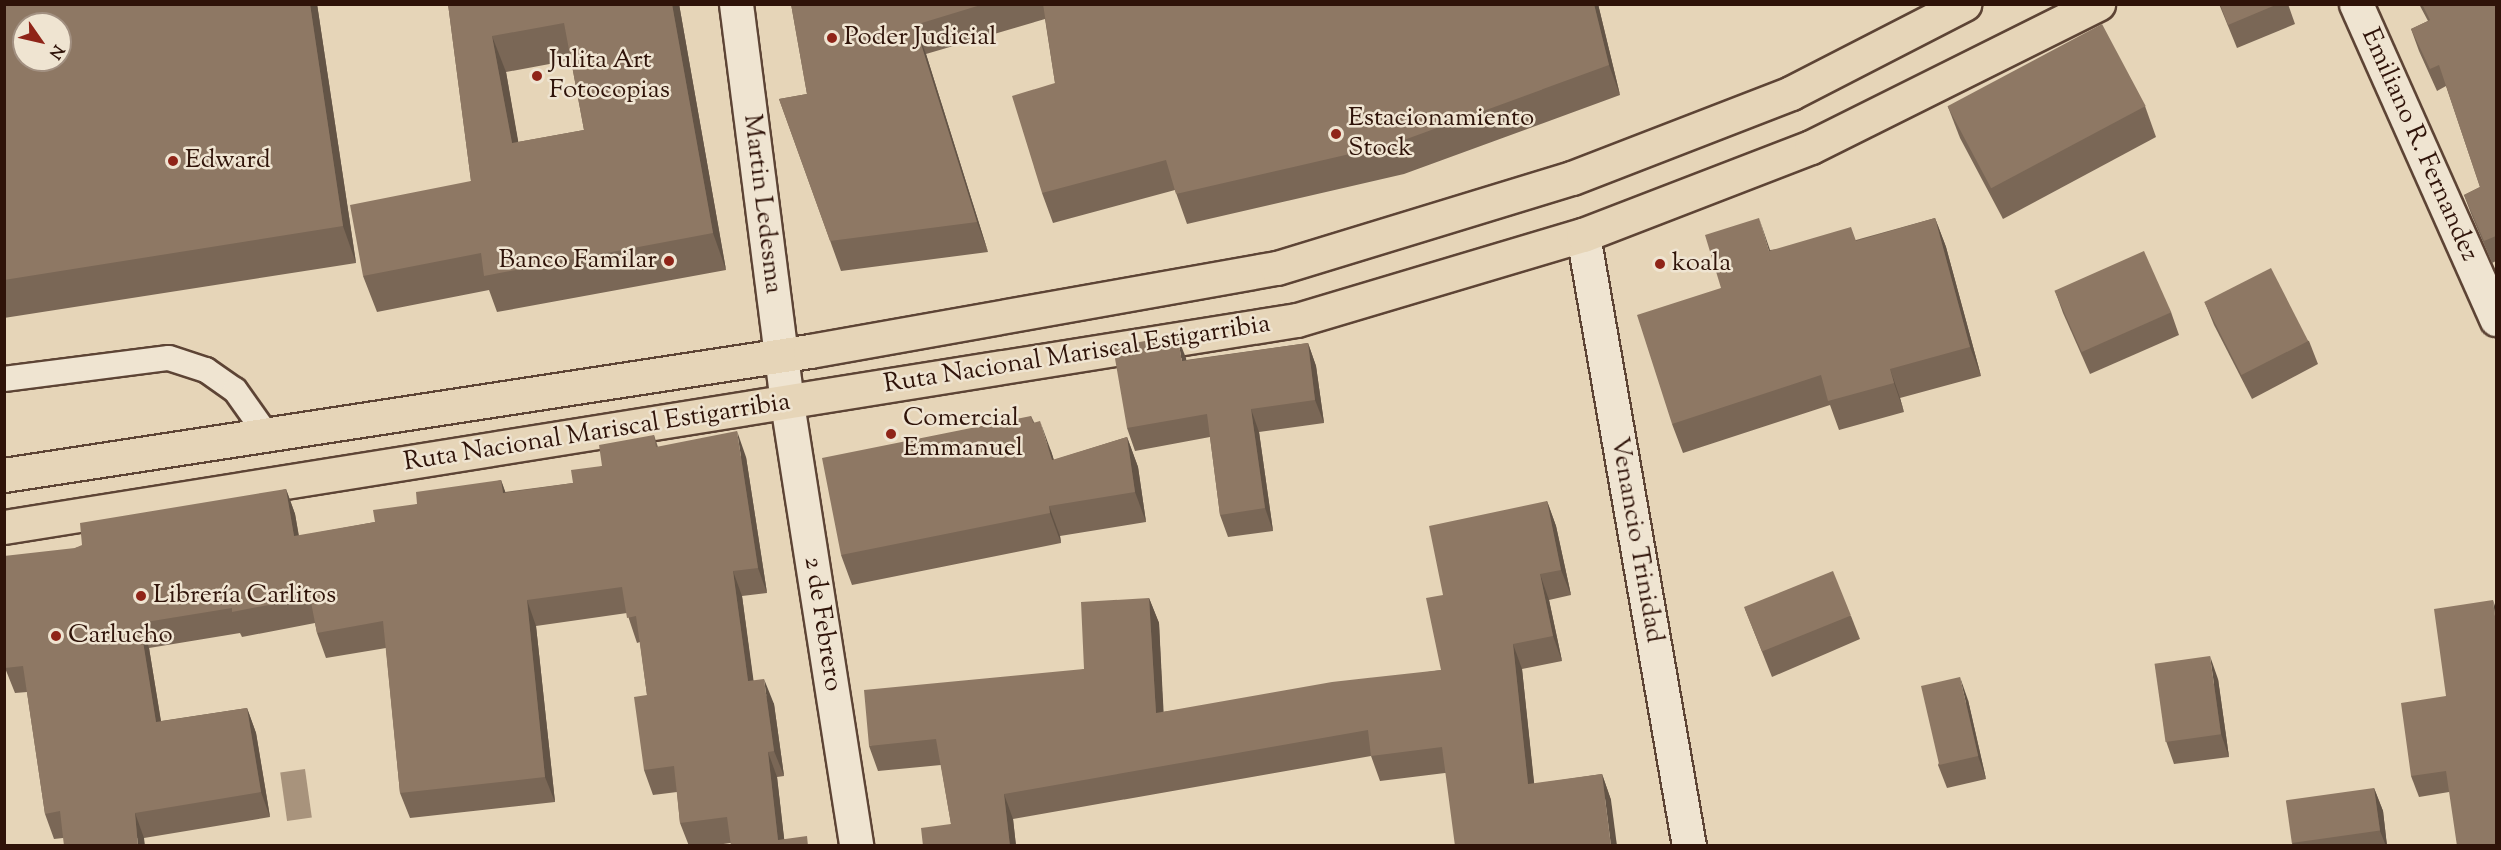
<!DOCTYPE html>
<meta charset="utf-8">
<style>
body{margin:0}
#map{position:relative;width:2501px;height:850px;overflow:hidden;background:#e6d5b8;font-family:"Sorts Mill Goudy",serif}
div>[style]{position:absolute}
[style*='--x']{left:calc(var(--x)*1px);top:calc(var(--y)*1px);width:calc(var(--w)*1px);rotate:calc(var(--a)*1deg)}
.water>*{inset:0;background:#a8937c;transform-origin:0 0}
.roads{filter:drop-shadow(2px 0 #5d4435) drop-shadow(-2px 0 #5d4435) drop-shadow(0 2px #5d4435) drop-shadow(0 -2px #5d4435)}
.lane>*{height:24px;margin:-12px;padding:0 12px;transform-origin:12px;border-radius:12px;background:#efe4d1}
.street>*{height:33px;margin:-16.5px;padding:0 16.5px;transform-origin:16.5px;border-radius:16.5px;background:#efe4d1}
.secondary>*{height:33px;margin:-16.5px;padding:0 16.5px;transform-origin:16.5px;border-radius:16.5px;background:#efe4d1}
.highway>*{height:33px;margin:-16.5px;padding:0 16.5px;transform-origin:16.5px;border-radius:16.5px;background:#e6d5b8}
.wall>*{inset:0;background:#7a6756}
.shaded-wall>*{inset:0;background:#635446}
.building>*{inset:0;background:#8e7864;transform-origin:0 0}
.dots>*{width:16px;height:16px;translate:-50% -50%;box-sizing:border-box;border:3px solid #efe4d1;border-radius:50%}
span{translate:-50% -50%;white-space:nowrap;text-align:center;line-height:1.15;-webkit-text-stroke:5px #efe4d1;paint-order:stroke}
.poi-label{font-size:26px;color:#2f1309}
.left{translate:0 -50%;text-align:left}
.right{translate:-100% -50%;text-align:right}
.street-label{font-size:26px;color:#2f1309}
.frame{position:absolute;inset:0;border:6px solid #2f1309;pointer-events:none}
.north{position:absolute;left:12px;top:12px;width:60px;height:60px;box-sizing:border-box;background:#efe4d1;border:2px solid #a29081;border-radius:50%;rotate:124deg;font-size:16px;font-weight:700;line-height:24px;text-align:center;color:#2f1309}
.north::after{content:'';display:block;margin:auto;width:21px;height:27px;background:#8f2418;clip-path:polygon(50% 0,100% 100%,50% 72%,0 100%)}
</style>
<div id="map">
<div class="water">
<div style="left:305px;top:769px;width:49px;height:25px;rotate:82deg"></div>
</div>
<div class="roads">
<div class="lane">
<div style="--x:4;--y:379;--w:166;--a:-7.3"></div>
<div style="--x:169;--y:358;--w:39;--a:18"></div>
<div style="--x:206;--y:370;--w:35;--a:35"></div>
<div style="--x:235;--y:390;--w:55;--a:54.6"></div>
</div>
<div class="street">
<div style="--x:2356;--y:4;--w:345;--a:66"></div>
<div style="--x:1583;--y:235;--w:620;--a:80.16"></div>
<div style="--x:787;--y:403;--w:448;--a:81.1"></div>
</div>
<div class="secondary">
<div style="--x:736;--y:4;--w:402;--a:82.7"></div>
</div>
<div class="highway">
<div style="--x:4;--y:475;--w:815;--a:-8.75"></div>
<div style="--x:810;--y:351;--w:474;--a:-10.1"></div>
<div style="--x:1277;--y:268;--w:308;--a:-17"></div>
<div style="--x:1572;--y:178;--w:235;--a:-21.2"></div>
<div style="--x:1791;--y:93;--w:195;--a:-27.2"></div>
<div style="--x:4;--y:527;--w:1309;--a:-9.1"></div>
<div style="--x:1297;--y:320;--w:298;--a:-16.6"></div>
<div style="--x:1583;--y:235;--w:244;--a:-21.1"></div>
<div style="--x:1811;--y:147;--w:321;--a:-26.5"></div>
</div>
</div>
<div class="wall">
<div style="clip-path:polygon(4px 4px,317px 4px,356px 263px,4px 318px)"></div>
<div style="clip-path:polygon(evenodd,448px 4px,679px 4px,726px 270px,497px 312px,489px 290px,377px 312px,363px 276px,471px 181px,448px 4px,571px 60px,584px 130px,518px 142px,506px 72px,571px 60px)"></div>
<div style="clip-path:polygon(791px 4px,1598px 4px,1620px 95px,1404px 174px,1187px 224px,1175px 190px,1053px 223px,1042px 193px,1055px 83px,1045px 19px,926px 54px,988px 252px,841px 271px,779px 99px,807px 94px)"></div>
<div style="clip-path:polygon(2219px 4px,2288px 4px,2295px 24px,2237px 48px)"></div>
<div style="clip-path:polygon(2419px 4px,2496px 4px,2496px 261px,2492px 263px,2472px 216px,2464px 195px,2480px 187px,2446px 86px,2437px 91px,2419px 51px,2411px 29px,2428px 21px)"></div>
<div style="clip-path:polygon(2145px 106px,2156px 137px,2003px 219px,1960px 138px,1948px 107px)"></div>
<div style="clip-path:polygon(1935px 218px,1946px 247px,1981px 376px,1900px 398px,1904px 412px,1839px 430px,1830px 405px,1683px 453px,1672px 424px,1721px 288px,1770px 250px,1856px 240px)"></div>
<div style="clip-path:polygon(2055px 291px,2171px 312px,2179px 335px,2090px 374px,2063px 313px)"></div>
<div style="clip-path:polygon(2205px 303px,2309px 341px,2318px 364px,2252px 399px,2214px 325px)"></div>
<div style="clip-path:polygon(1308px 343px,1316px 366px,1324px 423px,1259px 432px,1273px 531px,1228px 537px,1220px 515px,1210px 437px,1135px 451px,1127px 428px,1186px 358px,1186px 360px)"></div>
<div style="clip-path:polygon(1031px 416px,1034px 422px,1051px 451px,1054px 460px,1127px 437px,1138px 467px,1146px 522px,1060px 536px,1061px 543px,852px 585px,841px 555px)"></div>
<div style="clip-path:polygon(654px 435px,658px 447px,746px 457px,767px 593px,742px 596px,753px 680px,774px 704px,784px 776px,777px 777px,784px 839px,810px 846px,730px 843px,710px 846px,689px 846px,680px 823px,677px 792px,653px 795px,644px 770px,647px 695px,640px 642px,637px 643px,627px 613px,536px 626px,555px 802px,410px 818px,400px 793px,386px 648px,326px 658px,317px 633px,315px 623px,242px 637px,240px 633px,149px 648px,161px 721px,247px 708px,256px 733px,270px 817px,144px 838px,63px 838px,54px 839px,45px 814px,27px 692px,15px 693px,5px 668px,75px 548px,286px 489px,295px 514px,299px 536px,375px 522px,417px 504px,501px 480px,505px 492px,573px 483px)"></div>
<div style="clip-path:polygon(1547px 501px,1556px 526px,1571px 595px,1549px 600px,1562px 661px,1522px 669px,1534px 784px,1602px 774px,1611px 800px,1445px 773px,1380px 781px,1371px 756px,1013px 819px,1016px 846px,923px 846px,951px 824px,941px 765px,878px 771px,869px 746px,1084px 669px,1149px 598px,1159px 623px,1163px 712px,1441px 670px,1443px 595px)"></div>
<div style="clip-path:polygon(2493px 600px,2449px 792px,2419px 797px,2411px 776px,2446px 696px)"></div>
<div style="clip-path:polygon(1745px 609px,1851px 616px,1860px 639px,1772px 677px)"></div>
<div style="clip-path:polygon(2218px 679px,2229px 757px,2174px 764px,2166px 741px)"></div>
<div style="clip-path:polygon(1968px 700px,1986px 779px,1947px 788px,1938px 765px)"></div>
<div style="clip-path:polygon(2374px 788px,2383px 811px,2387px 846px,2293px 846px,2292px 843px)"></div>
</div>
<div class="shaded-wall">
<div style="clip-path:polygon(310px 4px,317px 4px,356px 263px,343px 226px)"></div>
<div style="clip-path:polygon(672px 4px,679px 4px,726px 270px,713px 233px)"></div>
<div style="clip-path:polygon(1594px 4px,1598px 4px,1620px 95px,1609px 65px)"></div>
<div style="clip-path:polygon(915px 25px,926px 54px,988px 252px,977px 222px)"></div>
<div style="clip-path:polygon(492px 36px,506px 72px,525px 180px,512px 143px)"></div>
<div style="clip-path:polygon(1759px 218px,1769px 247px,1780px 280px,1769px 251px)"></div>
<div style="clip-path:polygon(1935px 218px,1946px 247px,1981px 376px,1970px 347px)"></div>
<div style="clip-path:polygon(1177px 335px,1186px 358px,1190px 384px,1182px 361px)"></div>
<div style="clip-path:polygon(1308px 343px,1316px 366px,1324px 423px,1315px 400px)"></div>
<div style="clip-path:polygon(1890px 369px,1900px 398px,1904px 412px,1894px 383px)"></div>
<div style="clip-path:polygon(1251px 409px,1259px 432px,1273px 531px,1265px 508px)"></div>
<div style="clip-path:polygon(1040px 421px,1051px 451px,1063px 490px,1052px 460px)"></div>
<div style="clip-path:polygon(737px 431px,746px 457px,767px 593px,758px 568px)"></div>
<div style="clip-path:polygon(1127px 437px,1138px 467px,1146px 522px,1135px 492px)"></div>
<div style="clip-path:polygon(501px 480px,510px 505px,503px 493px)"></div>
<div style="clip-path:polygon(286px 489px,295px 514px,303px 562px,294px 536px)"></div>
<div style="clip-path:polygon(1547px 501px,1556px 526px,1571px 595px,1561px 570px)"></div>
<div style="clip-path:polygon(1049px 506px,1060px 536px,1061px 543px,1050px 513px)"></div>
<div style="clip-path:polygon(733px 571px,742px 596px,757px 706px,748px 681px)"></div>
<div style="clip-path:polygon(1540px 574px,1549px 600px,1562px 661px,1553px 636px)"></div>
<div style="clip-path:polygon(1149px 598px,1159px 623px,1165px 739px,1156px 713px)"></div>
<div style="clip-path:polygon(527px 600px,536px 626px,555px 802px,545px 777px)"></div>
<div style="clip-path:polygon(2493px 600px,2496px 609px,2496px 624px)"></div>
<div style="clip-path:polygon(140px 623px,149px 648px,165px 747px,156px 722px)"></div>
<div style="clip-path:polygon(1513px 644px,1522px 669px,1537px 810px,1528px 784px)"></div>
<div style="clip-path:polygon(2210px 656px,2218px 679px,2229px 757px,2221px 734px)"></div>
<div style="clip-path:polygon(1960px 677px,1968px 700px,1986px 779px,1978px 756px)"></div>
<div style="clip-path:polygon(764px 679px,774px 704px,784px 776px,774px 751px)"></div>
<div style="clip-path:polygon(247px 708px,256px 733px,270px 817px,261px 792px)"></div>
<div style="clip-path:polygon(768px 752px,777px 777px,785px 846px,778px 840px)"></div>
<div style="clip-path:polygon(1602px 774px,1611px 800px,1617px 846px,1611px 846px)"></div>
<div style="clip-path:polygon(2374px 788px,2383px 811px,2387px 846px,2386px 846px,2380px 831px)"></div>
<div style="clip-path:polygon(1004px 794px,1013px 819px,1016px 846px,1010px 846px)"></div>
<div style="clip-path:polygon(135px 813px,144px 838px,145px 846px,138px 846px)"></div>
</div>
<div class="building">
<div style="clip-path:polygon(evenodd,4px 4px,310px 4px,343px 226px,4px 280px,4px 4px,24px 24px,60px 24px,60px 60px,24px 60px,24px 24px)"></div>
<div style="clip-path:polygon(evenodd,448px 4px,672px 4px,713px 233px,484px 276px,481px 253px,363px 276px,350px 205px,471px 181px,448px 4px,564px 23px,584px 130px,512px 143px,492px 36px,564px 23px)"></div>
<div style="clip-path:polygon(791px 4px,984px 4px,915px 25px,977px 222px,830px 241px,779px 99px,807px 94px)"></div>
<div style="clip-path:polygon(1043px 4px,1594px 4px,1609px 65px,1393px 144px,1176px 194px,1166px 160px,1042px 193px,1012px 96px,1055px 83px)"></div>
<div style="clip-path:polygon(2220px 4px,2278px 4px,2228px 25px)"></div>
<div style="clip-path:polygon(2422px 4px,2496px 4px,2496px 236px,2484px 241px,2464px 195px,2480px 187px,2439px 65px,2430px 69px,2411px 29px,2430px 20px)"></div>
<div style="left:2102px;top:24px;width:93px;height:175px;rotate:62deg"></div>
<div style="clip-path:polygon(1759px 218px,1769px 251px,1851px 227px,1856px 241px,1935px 218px,1970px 347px,1890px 369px,1894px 383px,1828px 401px,1821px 375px,1672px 424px,1637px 315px,1721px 288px,1705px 235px)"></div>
<div style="left:2144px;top:251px;width:67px;height:98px;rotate:66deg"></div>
<div style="left:2271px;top:268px;width:82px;height:75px;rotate:63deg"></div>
<div style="clip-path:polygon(1177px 335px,1182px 361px,1308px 343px,1315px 400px,1251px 409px,1265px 508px,1220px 515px,1207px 414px,1127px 428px,1113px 347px)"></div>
<div style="clip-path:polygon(1031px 416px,1033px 423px,1040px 421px,1052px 460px,1127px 437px,1135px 492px,1049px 506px,1050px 513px,841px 555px,822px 458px)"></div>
<div style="clip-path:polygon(737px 431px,758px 568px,733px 571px,748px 681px,764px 679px,774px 751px,768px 752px,778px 840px,807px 836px,808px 846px,731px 846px,727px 817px,680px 823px,674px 766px,644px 770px,634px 697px,647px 695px,636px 616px,627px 618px,622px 587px,527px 600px,545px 777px,400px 793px,383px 621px,317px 633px,310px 597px,232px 612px,232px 608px,140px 623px,156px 722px,247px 708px,261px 792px,135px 813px,138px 846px,64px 846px,60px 811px,45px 814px,23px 666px,5px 668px,4px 556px,75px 548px,82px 545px,80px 523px,286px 489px,294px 536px,375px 522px,373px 510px,417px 504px,416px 492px,501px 480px,503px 493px,573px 483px,571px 470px,602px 466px,599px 445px,654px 435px,656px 447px)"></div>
<div style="clip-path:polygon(1547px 501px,1561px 570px,1540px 574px,1553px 636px,1513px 644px,1528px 784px,1602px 774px,1611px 846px,1455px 846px,1442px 747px,1371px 756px,1368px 730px,1004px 794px,1010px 846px,923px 846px,921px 828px,951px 824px,936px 739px,869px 746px,864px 690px,1084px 669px,1081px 602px,1149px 598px,1156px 713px,1332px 682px,1441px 670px,1426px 598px,1443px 595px,1429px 526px)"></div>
<div style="left:1833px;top:571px;width:48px;height:96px;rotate:68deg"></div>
<div style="clip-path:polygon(2493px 600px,2496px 624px,2496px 846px,2457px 846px,2446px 771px,2411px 776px,2401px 703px,2446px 696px,2434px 609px)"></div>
<div style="left:2210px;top:656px;width:79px;height:56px;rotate:82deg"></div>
<div style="left:1960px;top:677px;width:81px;height:40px;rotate:77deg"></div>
<div style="left:2374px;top:788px;width:43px;height:89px;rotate:82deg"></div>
</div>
<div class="dots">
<div style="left:832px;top:38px;background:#8f2418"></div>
<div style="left:537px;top:76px;background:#8f2418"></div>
<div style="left:1336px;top:134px;background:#8f2418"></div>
<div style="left:173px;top:161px;background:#8f2418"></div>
<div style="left:669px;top:261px;background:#8f2418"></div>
<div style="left:1660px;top:264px;background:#8f2418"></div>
<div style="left:891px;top:434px;background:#8f2418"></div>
<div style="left:141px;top:596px;background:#8f2418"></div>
<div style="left:56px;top:636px;background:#8f2418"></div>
</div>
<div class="poi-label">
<span class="left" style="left:844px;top:38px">Poder Judicial</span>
<span class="left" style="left:549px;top:76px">Julita Art<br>Fotocopias</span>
<span class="left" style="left:1348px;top:134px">Estacionamiento<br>Stock</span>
<span class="left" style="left:185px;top:161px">Edward</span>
<span class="right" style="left:657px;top:261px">Banco Familar</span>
<span class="left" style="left:1672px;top:264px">koala</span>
<span class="left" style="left:903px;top:434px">Comercial<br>Emmanuel</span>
<span class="left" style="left:153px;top:596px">Librería Carlitos</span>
<span class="left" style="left:68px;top:636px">Carlucho</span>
</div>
<div class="street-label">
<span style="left:2419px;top:145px;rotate:66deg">Emiliano R. Fernandez</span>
<span style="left:762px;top:204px;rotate:83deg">Martin Ledesma</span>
<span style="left:1077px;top:355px;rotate:-9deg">Ruta Nacional Mariscal Estigarribia</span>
<span style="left:597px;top:433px;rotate:-9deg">Ruta Nacional Mariscal Estigarribia</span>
<span style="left:1636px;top:540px;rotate:80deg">Venancio Trinidad</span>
<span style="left:822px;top:624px;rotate:81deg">2 de Febrero</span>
</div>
<div class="frame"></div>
<div class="north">N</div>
</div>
